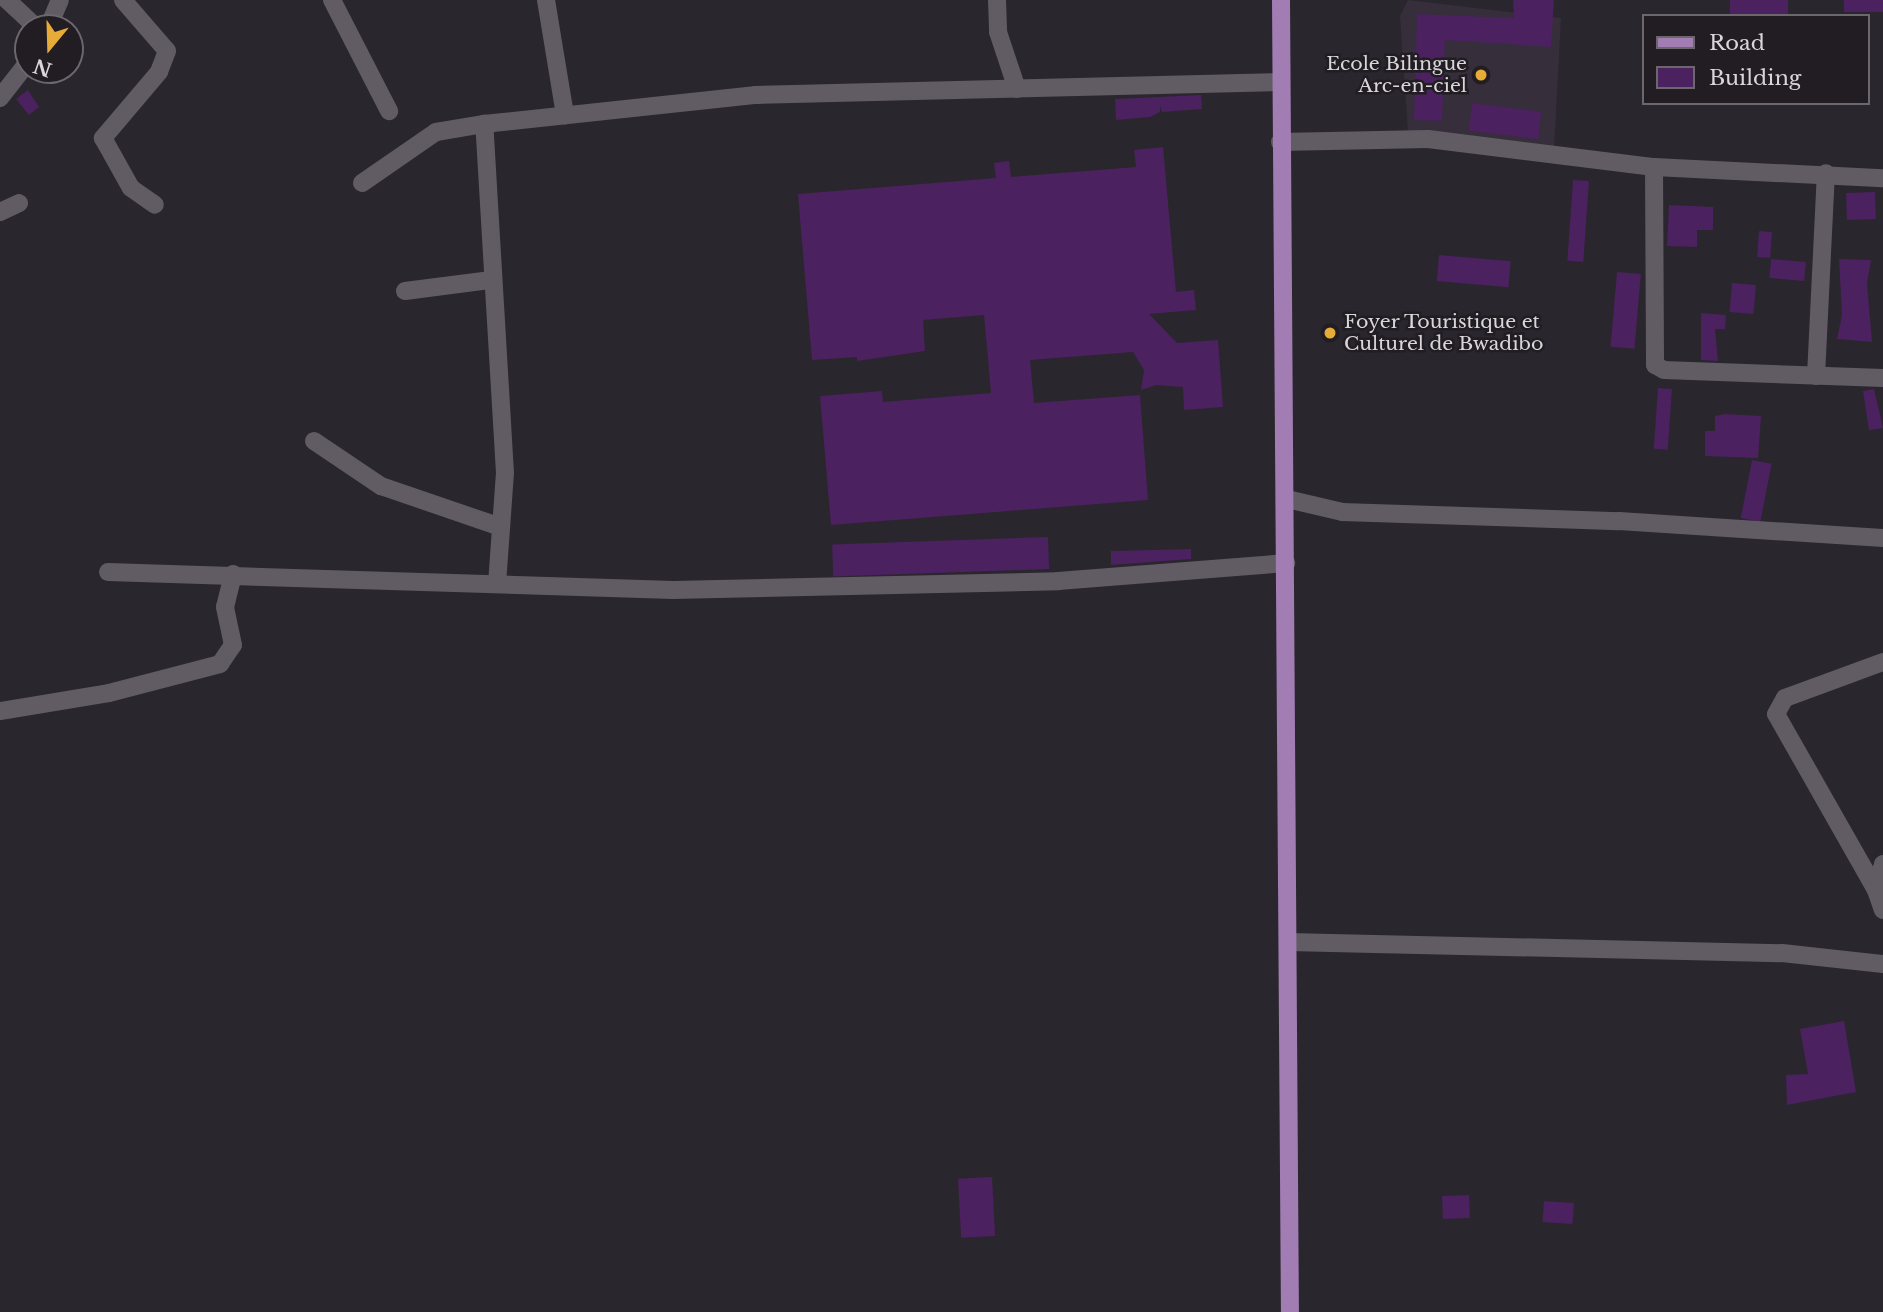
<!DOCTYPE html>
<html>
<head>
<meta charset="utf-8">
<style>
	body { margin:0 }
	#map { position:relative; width:1883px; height:1312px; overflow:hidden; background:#2a262d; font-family:"Libre Baskerville",serif }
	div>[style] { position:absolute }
	.built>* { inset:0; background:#362e3a }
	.building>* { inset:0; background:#4b215f; transform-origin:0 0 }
	.minor>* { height:18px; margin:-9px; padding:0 9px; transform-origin:9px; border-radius:9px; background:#615c64 }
	.major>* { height:18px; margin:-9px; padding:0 9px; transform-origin:9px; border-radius:9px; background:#a17db4 }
	.dots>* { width:19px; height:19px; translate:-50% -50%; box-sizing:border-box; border:4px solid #211d23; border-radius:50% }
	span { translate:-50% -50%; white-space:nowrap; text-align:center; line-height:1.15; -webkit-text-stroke:5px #211d23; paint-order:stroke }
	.poi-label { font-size:19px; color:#d9d6da }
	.right { translate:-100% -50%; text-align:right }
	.left { translate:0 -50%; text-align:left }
	.legend { position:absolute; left:1642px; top:14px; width:228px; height:91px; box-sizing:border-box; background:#211d23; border:2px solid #6b676c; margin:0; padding:9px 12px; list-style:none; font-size:21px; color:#d9d6da }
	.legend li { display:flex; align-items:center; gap:14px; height:35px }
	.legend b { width:35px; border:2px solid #6b676c }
	.north { position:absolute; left:14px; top:14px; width:70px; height:70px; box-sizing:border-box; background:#211d23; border:2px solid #6b676c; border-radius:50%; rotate:199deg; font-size:19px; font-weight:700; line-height:28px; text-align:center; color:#d9d6da }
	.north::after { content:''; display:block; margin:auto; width:24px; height:32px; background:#e7ac37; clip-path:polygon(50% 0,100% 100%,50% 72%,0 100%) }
</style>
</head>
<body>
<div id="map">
	<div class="built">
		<i style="clip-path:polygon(1408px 0,1561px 18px,1554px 149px,1408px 132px,1400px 16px)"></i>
	</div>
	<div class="building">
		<i style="clip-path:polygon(1513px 0,1554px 0,1551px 47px,1445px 40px,1442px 121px,1414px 120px,1417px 14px,1514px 18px)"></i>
		<i style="left:1730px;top:0;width:58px;height:16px"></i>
		<i style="left:1844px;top:0;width:39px;height:12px"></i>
		<i style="clip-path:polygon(28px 90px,39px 107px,29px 115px,16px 99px)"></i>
		<i style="clip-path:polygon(1201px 95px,1202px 109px,1162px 112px,1160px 106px,1160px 112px,1150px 117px,1116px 120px,1115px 99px)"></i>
		<i style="left:1472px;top:103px;width:70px;height:28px;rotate:7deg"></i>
		<i style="clip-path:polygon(1163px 147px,1176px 292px,1194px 290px,1196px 310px,1149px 314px,1177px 343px,1218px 340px,1223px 407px,1184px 410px,1183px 387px,1156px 385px,1141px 390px,1144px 370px,1133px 352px,1030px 360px,1034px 403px,1140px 395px,1148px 500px,831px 525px,820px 396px,882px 391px,883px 402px,991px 393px,984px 315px,923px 320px,925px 351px,857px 361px,857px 357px,812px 360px,798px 194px,996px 178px,994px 163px,1009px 161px,1011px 177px,1136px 167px,1134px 150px)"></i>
		<i style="left:1573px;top:180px;width:16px;height:81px;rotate:4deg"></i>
		<i style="left:1875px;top:192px;width:27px;height:29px;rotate:88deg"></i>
		<i style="clip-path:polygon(1669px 205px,1713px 207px,1713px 230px,1697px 230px,1697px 247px,1667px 246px)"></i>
		<i style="left:1759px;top:231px;width:13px;height:26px;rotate:4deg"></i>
		<i style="left:1439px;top:255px;width:72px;height:26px;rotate:5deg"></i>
		<i style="left:1771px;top:259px;width:35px;height:19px;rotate:5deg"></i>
		<i style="clip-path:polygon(1839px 259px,1871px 260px,1867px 284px,1872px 342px,1837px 339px,1842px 315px)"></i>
		<i style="left:1617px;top:272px;width:24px;height:75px;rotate:5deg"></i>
		<i style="left:1732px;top:283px;width:24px;height:29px;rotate:5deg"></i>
		<i style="clip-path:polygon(1701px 313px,1726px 315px,1725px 329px,1715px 329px,1718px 361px,1701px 360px)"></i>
		<i style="left:1658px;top:388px;width:14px;height:61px;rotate:4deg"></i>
		<i style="clip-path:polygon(1874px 389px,1883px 428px,1869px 430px,1863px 391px)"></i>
		<i style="clip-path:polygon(1725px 414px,1761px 416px,1758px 458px,1705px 456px,1705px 431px,1715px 431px,1715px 416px)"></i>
		<i style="left:1752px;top:460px;width:20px;height:59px;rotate:11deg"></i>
		<i style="left:1048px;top:537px;width:32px;height:216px;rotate:88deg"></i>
		<i style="clip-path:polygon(1191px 549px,1191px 559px,1111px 565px,1111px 551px)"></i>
		<i style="clip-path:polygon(1844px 1021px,1856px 1092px,1787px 1105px,1786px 1075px,1808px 1074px,1800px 1029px)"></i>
		<i style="left:992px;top:1177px;width:59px;height:34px;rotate:87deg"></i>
		<i style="left:1469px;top:1195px;width:23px;height:27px;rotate:88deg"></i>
		<i style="left:1544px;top:1201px;width:30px;height:21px;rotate:4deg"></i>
	</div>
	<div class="minor">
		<i style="left:7px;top:0;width:41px;rotate:43deg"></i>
		<i style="left:123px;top:0;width:67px;rotate:49.2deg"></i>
		<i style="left:167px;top:51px;width:22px;rotate:111deg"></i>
		<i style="left:159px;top:72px;width:87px;rotate:130.3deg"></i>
		<i style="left:103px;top:138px;width:57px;rotate:60.8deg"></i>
		<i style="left:131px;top:188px;width:29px;rotate:35deg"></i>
		<i style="left:332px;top:0;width:125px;rotate:62.8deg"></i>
		<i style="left:546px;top:0;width:117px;rotate:80.6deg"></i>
		<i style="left:997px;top:0;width:32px;rotate:88deg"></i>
		<i style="left:998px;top:32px;width:60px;rotate:71.6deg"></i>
		<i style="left:48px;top:28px;width:30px;rotate:-67deg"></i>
		<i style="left:0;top:98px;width:46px;rotate:-52.1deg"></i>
		<i style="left:1280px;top:142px;width:148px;rotate:-1.2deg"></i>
		<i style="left:1428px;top:139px;width:228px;rotate:7.1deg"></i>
		<i style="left:1654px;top:167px;width:229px;rotate:2.8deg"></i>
		<i style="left:1654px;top:167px;width:198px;rotate:89.7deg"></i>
		<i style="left:1655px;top:365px;width:10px;rotate:29deg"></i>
		<i style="left:1664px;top:370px;width:219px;rotate:2.1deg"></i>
		<i style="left:362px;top:183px;width:90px;rotate:-34.6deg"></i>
		<i style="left:436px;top:132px;width:49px;rotate:-9.5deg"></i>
		<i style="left:0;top:212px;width:21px;rotate:-25deg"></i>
		<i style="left:405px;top:291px;width:87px;rotate:-7.3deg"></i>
		<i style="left:1816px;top:376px;width:203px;rotate:-87.2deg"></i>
		<i style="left:314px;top:441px;width:81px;rotate:33.9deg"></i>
		<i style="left:381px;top:486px;width:127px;rotate:18.9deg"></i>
		<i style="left:1287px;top:499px;width:57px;rotate:13.3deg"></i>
		<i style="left:1342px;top:512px;width:277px;rotate:1.9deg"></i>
		<i style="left:1619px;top:521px;width:265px;rotate:3.7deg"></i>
		<i style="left:108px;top:572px;width:565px;rotate:1.82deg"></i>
		<i style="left:673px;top:590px;width:385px;rotate:-1.3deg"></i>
		<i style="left:1058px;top:581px;width:229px;rotate:-4.5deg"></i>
		<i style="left:497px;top:584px;width:111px;rotate:-85.9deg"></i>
		<i style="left:505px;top:473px;width:350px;rotate:-93.4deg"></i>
		<i style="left:484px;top:124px;width:274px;rotate:-6.1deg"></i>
		<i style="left:756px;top:95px;width:524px;rotate:-1.42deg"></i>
		<i style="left:0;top:711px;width:110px;rotate:-9.4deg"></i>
		<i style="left:109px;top:693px;width:115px;rotate:-14.6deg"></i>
		<i style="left:220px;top:664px;width:23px;rotate:-56deg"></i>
		<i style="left:233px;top:645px;width:39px;rotate:-102deg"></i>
		<i style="left:225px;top:607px;width:34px;rotate:-76deg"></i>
		<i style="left:1883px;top:864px;width:27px;rotate:105deg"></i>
		<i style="left:1876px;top:890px;width:21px;rotate:71deg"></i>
		<i style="left:1876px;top:890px;width:202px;rotate:-119.6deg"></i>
		<i style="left:1776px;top:714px;width:18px;rotate:-61deg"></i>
		<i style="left:1785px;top:698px;width:104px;rotate:-20.2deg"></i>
		<i style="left:1288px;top:942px;width:494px;rotate:1.3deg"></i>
		<i style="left:1782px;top:953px;width:102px;rotate:6.2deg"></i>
	</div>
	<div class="major">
		<i style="left:1281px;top:0;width:1312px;rotate:89.61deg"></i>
	</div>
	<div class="dots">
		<i style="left:1481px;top:75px;background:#e7ac37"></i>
		<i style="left:1330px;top:333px;background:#e7ac37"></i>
	</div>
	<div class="poi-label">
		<span class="right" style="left:1467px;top:75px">Ecole Bilingue<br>Arc-en-ciel</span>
		<span class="left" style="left:1344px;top:333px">Foyer Touristique et<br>Culturel de Bwadibo</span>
	</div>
	<ul class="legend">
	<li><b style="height:9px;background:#a17db4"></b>Road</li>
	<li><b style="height:19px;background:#4b215f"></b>Building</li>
	</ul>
	<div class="north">N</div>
</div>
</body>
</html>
